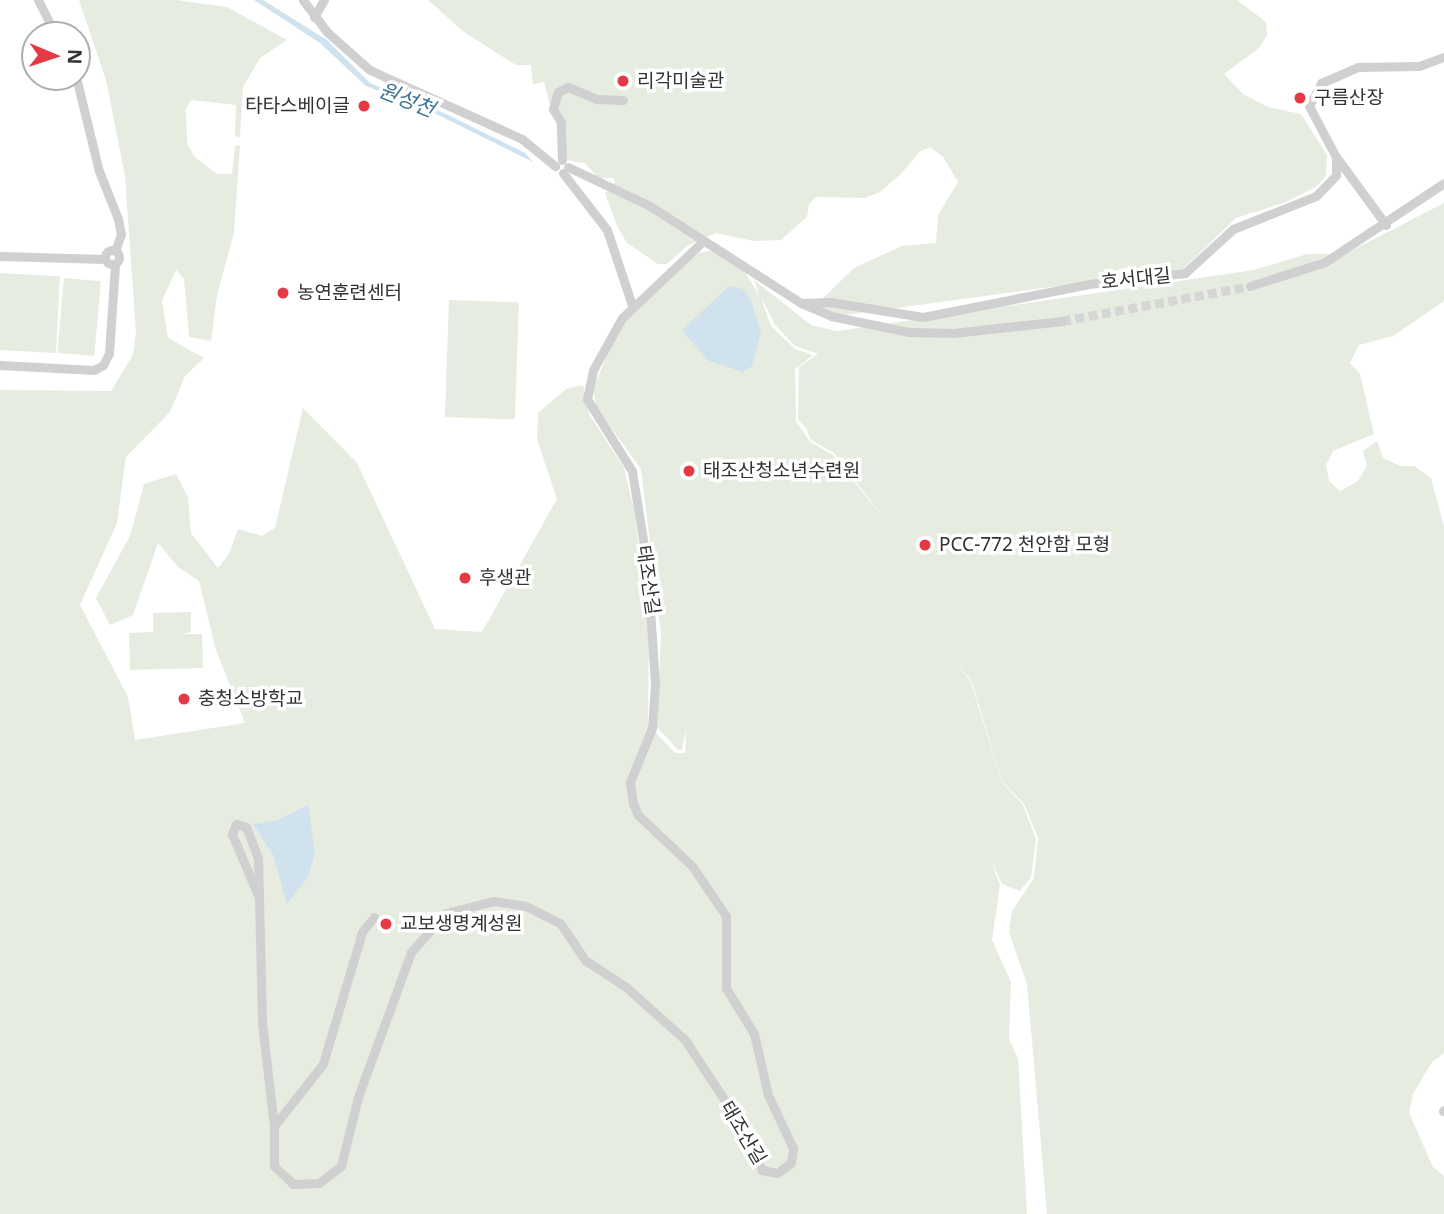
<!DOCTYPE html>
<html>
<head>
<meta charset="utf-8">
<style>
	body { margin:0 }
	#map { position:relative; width:1444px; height:1214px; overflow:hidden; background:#fff; font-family:"Noto Sans","Noto Sans KR",sans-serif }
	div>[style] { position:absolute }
	.green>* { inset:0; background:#e6ecdf; transform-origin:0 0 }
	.water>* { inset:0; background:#cfe2ee }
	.minor-tunnel>* { height:9px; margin-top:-4.5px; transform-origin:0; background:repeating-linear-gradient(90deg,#d6d6d6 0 9px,transparent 0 13.5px) }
	.minor>* { height:9px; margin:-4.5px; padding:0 4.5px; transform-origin:4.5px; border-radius:4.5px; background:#d0d0d0 }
	.minor>.ring { margin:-4.5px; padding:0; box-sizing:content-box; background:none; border:9px solid #d0d0d0; border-radius:50% }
	.dots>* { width:19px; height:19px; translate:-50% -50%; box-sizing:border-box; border:4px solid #fff; border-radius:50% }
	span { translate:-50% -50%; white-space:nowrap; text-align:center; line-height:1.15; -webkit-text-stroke:7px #fff; paint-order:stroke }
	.poi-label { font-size:19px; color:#333 }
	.left { translate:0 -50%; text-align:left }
	.right { translate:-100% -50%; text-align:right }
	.street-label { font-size:19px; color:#333 }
	.water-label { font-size:21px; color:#3f7597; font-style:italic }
	.north { position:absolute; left:21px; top:21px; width:70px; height:70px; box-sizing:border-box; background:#fff; border:2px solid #adadad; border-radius:50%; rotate:92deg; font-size:19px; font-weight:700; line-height:28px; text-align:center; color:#333 }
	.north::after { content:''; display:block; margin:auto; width:24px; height:32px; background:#e63946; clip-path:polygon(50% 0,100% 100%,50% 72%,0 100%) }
</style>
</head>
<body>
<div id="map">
	<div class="green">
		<i style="clip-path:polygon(evenodd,79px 0,176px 0,227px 7px,287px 40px,260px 58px,243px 87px,240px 137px,235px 136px,236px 105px,191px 100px,186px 109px,187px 144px,195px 157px,217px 174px,232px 174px,235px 146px,240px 145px,234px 233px,217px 295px,211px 341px,189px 337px,184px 279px,176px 270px,162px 301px,168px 338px,204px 358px,185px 376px,170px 412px,126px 457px,117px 523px,80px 605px,128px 697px,135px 740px,245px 723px,216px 650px,199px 581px,178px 567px,158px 543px,133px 615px,110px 625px,96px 598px,130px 536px,144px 484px,176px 474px,188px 497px,191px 533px,218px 568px,229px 554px,238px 529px,262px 536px,275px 528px,303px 408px,357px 463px,435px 629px,482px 632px,557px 499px,537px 439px,538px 413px,566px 389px,583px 385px,589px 414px,624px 468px,634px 510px,649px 626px,648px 724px,675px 753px,685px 753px,686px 730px,682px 750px,678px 750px,657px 727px,661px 634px,641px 469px,596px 407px,593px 389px,619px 327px,685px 263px,699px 253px,717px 249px,734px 254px,759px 295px,754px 280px,811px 325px,837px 331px,1254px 270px,1307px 254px,1345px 254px,1444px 203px,1444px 301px,1393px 336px,1359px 345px,1350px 363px,1360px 374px,1374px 434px,1333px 451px,1326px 465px,1329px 481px,1340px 491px,1358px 481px,1367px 466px,1363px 451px,1377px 441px,1383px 458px,1400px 466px,1414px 466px,1431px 478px,1444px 526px,1444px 1053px,1432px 1062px,1413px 1094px,1409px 1113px,1433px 1167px,1444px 1176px,1444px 1214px,1047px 1214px,1027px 984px,1009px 932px,1012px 911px,1034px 878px,1038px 838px,1024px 804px,1002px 781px,972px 683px,952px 654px,971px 683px,1002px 782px,1023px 805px,1036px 839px,1031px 877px,1020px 891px,1002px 884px,991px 860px,1000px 885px,992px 940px,1011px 982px,1009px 1039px,1018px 1058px,1027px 1214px,0 1214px,0 390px,111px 391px,133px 355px,136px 333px,125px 176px,106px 80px,79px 0,761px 297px,775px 325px,795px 346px,818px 354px,799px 367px,798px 420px,806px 428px,811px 440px,834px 453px,890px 526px,833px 455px,810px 442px,796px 421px,795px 369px,813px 355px,795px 349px,771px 326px,761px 297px,79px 0,307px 804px,288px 903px,273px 855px,254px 824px,278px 820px,307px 804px)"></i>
		<i style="clip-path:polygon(428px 0,1237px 0,1266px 22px,1267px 35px,1259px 48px,1224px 74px,1243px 94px,1268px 107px,1301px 114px,1327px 155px,1326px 176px,1316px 187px,1286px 202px,1236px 218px,1183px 269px,837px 316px,823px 313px,822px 299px,854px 268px,902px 246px,936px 243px,938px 215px,958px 182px,944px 158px,930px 147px,919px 152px,900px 175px,880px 192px,865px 198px,816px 197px,809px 204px,807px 217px,781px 240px,754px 241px,716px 233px,687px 246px,667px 264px,658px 264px,627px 243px,617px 226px,605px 193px,615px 182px,613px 178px,598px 178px,585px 163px,566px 160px,563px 126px,552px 113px,544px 82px,533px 84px,531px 65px,516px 65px,464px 32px)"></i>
		<i style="left:0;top:273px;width:60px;height:77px;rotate:3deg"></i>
		<i style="left:64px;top:278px;width:37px;height:75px;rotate:5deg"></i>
		<i style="left:449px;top:300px;width:70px;height:117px;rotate:2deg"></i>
		<i style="clip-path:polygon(191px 612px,191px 632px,181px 634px,202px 634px,203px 668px,130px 670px,129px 633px,153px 632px,153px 613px)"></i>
	</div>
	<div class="water">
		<i style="clip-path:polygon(254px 0,263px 0,327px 40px,370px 83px,444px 113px,525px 153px,533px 162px,438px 115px,366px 86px,320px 43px)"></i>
		<i style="clip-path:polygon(729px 286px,743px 289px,750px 298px,761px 332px,752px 366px,743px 372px,707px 360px,682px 330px)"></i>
		<i style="clip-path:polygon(308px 804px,315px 853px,308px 877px,287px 904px,273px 855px,253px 824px,278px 820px)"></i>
	</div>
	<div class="minor-tunnel">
		<i style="left:1062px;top:321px;width:191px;rotate:-10.5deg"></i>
	</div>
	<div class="minor">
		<i style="left:38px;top:0;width:39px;rotate:63deg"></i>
		<i style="left:303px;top:0;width:40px;rotate:53deg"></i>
		<i style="left:327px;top:32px;width:57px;rotate:41.5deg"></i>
		<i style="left:370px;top:70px;width:167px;rotate:24.4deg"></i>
		<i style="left:522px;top:139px;width:43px;rotate:39.3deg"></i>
		<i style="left:314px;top:17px;width:20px;rotate:-60deg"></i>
		<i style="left:76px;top:77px;width:97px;rotate:76.3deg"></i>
		<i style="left:99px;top:171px;width:52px;rotate:68.4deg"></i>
		<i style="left:118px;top:219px;width:15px;rotate:79deg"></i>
		<i style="left:121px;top:234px;width:18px;rotate:109deg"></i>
		<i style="left:1337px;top:158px;width:83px;rotate:53.8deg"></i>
		<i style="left:562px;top:160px;width:38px;rotate:-92deg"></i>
		<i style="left:561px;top:122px;width:15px;rotate:-122deg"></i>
		<i style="left:553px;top:109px;width:18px;rotate:-74deg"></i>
		<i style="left:558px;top:92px;width:11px;rotate:-27deg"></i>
		<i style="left:568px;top:87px;width:30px;rotate:23deg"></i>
		<i style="left:596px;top:99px;width:27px;rotate:2deg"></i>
		<i style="left:568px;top:167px;width:91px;rotate:25.4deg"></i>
		<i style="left:650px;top:206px;width:179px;rotate:32.7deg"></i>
		<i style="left:801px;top:303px;width:33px;rotate:23deg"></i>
		<i style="left:831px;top:316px;width:80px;rotate:11.6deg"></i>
		<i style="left:909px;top:332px;width:44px;rotate:1.3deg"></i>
		<i style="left:953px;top:333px;width:110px;rotate:-6.3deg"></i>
		<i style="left:563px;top:173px;width:72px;rotate:52.3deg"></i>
		<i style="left:607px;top:230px;width:79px;rotate:71.6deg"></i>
		<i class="ring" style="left:105px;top:250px;width:5px;height:5px"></i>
		<i style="left:0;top:256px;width:105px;rotate:1.6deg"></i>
		<i style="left:1250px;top:286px;width:79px;rotate:-17.7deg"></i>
		<i style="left:1325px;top:262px;width:143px;rotate:-33.6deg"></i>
		<i style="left:801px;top:303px;width:29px;rotate:-2deg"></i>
		<i style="left:830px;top:302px;width:94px;rotate:9.2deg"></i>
		<i style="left:923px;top:317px;width:169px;rotate:-11.2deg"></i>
		<i style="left:1089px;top:284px;width:97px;rotate:-6.5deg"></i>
		<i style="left:1185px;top:273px;width:65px;rotate:-42.5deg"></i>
		<i style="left:1233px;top:229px;width:89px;rotate:-21.7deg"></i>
		<i style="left:1316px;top:196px;width:29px;rotate:-46deg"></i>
		<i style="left:1336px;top:175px;width:18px;rotate:-90deg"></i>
		<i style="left:1336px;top:157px;width:58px;rotate:-117.9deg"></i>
		<i style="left:1309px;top:106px;width:26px;rotate:-62deg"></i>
		<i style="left:1321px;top:83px;width:40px;rotate:-23.4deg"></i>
		<i style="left:1358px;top:67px;width:61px;rotate:-0.9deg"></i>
		<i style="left:1419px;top:66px;width:27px;rotate:-20deg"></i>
		<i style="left:0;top:365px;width:94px;rotate:3deg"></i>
		<i style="left:94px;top:370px;width:10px;rotate:-29deg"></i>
		<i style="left:103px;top:365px;width:13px;rotate:-63deg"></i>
		<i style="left:109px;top:353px;width:89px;rotate:-86.1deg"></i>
		<i style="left:259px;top:898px;width:40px;rotate:-91.4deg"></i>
		<i style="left:258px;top:858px;width:33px;rotate:-111deg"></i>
		<i style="left:246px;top:827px;width:10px;rotate:-163deg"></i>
		<i style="left:236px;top:824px;width:11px;rotate:112deg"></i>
		<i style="left:232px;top:834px;width:69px;rotate:67.1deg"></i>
		<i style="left:259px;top:898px;width:125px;rotate:88.6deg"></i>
		<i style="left:262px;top:1023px;width:104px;rotate:83.4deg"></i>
		<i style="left:374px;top:917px;width:19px;rotate:129deg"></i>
		<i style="left:362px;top:932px;width:138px;rotate:106.5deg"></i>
		<i style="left:323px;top:1064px;width:79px;rotate:128.3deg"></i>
		<i style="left:274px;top:1126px;width:40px;rotate:90deg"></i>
		<i style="left:274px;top:1166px;width:26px;rotate:43deg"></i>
		<i style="left:293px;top:1184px;width:26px;rotate:-2deg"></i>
		<i style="left:319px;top:1183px;width:28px;rotate:-38deg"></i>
		<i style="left:341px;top:1166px;width:71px;rotate:-76.2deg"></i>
		<i style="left:358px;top:1097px;width:154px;rotate:-69.9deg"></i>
		<i style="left:411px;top:952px;width:52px;rotate:-48.1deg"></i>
		<i style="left:446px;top:913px;width:49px;rotate:-14deg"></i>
		<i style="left:494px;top:901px;width:32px;rotate:9deg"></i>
		<i style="left:526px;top:906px;width:38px;rotate:27deg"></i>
		<i style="left:560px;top:923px;width:45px;rotate:56deg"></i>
		<i style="left:585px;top:960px;width:49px;rotate:33.4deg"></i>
		<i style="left:626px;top:987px;width:79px;rotate:41.9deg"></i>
		<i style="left:685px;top:1040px;width:102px;rotate:56.6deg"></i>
		<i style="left:741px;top:1125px;width:50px;rotate:65deg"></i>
		<i style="left:762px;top:1170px;width:15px;rotate:11deg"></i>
		<i style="left:777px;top:1173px;width:17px;rotate:-36deg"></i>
		<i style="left:791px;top:1163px;width:15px;rotate:-82deg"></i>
		<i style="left:793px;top:1148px;width:59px;rotate:-115.3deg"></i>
		<i style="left:768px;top:1095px;width:63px;rotate:-102.9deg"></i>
		<i style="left:754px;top:1034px;width:54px;rotate:-121.3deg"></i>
		<i style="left:726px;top:988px;width:72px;rotate:-90deg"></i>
		<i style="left:726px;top:916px;width:60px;rotate:-124.2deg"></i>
		<i style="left:692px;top:866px;width:74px;rotate:-136.6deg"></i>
		<i style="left:638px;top:815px;width:12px;rotate:-114deg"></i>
		<i style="left:633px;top:804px;width:22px;rotate:-98deg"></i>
		<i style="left:630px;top:782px;width:58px;rotate:-67.8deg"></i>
		<i style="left:652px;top:728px;width:44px;rotate:-86.1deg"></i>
		<i style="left:655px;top:684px;width:120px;rotate:-93.8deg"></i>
		<i style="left:647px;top:564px;width:94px;rotate:-99.2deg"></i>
		<i style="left:632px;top:471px;width:85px;rotate:-122deg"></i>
		<i style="left:587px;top:399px;width:30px;rotate:-78deg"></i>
		<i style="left:593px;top:370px;width:60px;rotate:-60.9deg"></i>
		<i style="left:622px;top:318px;width:106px;rotate:-43.5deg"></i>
		<i style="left:1443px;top:1111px;width:1px;rotate:-45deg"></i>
	</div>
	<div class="dots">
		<i style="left:623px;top:81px;background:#e63946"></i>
		<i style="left:1300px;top:98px;background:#e63946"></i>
		<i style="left:364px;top:106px;background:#e63946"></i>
		<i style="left:283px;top:293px;background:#e63946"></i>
		<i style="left:689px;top:471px;background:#e63946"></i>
		<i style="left:925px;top:545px;background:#e63946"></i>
		<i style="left:465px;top:578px;background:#e63946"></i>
		<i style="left:184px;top:699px;background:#e63946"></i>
		<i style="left:386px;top:924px;background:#e63946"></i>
	</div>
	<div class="poi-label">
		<span class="left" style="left:637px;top:81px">리각미술관</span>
		<span class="left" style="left:1314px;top:98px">구름산장</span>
		<span class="right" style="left:350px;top:106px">타타스베이글</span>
		<span class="left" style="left:297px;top:293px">농연훈련센터</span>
		<span class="left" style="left:703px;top:471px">태조산청소년수련원</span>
		<span class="left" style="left:939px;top:545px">PCC-772 천안함 모형</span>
		<span class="left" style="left:479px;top:578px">후생관</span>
		<span class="left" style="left:198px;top:699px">충청소방학교</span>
		<span class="left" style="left:400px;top:924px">교보생명계성원</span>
	</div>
	<div class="street-label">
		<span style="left:1136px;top:279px;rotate:-6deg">호서대길</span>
		<span style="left:648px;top:580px;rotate:82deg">태조산길</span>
		<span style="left:743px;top:1133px;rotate:59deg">태조산길</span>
	</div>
	<div class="water-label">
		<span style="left:407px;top:99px;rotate:22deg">원성천</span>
	</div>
	<div class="north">N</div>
</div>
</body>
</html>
